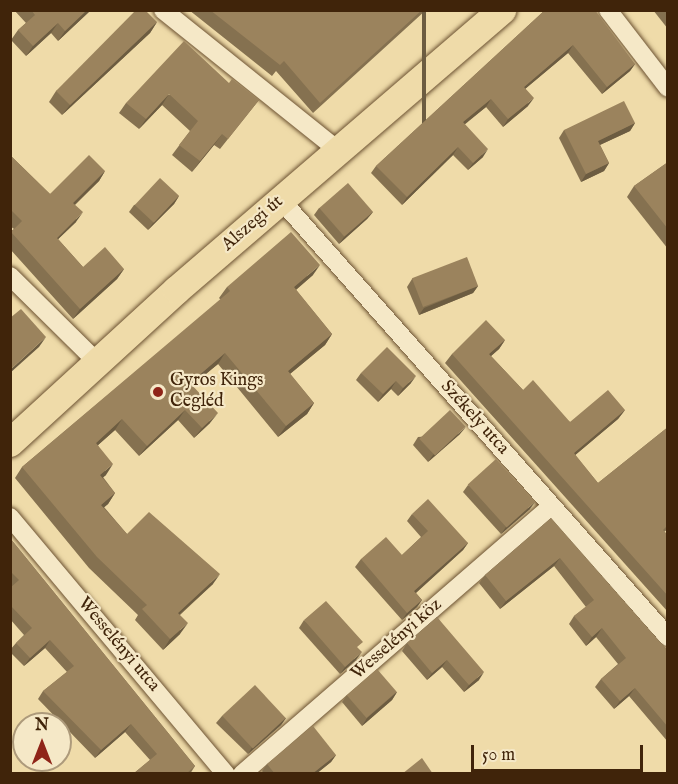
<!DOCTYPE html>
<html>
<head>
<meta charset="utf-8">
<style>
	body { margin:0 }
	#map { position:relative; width:678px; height:784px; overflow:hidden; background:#efdba9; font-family:"IM FELL English",serif }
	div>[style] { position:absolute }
	.roads { filter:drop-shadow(0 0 2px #6c5232) drop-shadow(0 0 2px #6c5232) }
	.minor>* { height:18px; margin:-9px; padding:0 9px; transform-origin:9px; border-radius:9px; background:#f5e8c7 }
	.primary>* { height:28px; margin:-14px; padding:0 14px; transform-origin:14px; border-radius:14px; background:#efdba9 }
	.wall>* { inset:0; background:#857150 }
	.shaded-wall>* { inset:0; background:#6c5c41; transform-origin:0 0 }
	.building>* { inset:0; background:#9b835d; transform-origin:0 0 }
	.dots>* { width:16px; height:16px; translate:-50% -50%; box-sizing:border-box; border:3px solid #f5e8c7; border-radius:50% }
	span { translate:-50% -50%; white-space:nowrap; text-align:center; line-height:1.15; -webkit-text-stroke:4.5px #f5e8c7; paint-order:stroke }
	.street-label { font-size:18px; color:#40240a }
	.poi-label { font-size:18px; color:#40240a }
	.left { translate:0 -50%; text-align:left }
	.frame { position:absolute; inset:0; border:12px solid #40240a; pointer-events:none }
	.north { position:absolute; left:12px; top:712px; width:60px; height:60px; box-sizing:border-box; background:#f5e8c7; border:2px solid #ad9a7b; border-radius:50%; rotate:0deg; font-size:16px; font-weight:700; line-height:24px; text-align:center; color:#40240a }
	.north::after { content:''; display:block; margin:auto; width:21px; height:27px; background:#8f2418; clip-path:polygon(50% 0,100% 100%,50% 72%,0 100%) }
	.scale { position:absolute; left:471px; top:745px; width:172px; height:27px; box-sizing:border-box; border:3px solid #40240a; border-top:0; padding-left:8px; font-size:18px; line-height:21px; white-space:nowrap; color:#40240a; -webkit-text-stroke:4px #f5e8c7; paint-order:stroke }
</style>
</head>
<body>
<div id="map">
	<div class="roads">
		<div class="minor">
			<i style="left:163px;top:10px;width:224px;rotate:38.7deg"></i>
			<i style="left:608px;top:10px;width:98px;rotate:52.4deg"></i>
			<i style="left:281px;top:200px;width:584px;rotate:48.47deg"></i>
			<i style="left:10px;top:276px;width:124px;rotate:44.7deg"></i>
			<i style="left:10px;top:517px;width:336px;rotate:50deg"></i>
			<i style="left:242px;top:774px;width:409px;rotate:-40.9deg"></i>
		</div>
		<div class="primary">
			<i style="left:10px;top:443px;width:226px;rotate:-42.5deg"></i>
			<i style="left:177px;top:290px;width:429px;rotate:-40.7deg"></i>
		</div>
	</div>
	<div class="wall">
		<i style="clip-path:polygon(14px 10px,91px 10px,58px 41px,51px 33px,26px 56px,11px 40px,18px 30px,26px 23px)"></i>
		<i style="clip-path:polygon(189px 10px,283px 10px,285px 12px,426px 10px,313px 113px,276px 71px,272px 76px)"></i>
		<i style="clip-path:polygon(545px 10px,635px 64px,630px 71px,602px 94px,568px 53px,525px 89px,528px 106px,503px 127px,486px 107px,464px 124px,483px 157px,468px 170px,453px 155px,402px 205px,371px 173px,376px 166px)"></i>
		<i style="clip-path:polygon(653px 10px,668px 10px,668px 29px)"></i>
		<i style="clip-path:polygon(157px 22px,150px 33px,62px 115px,49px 102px,56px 91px)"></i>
		<i style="clip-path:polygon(229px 83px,259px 100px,220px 149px,214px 145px,192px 172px,172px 155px,190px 131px,162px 105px,139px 129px,119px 113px,126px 103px)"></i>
		<i style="clip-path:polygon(635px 123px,630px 131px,600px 145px,609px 163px,604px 171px,581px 182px,559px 138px,564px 130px)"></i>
		<i style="clip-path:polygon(10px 155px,50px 194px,105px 171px,99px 181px,75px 205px,76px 222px,58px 239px,83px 267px,124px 269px,117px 279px,73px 319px,10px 249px,10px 232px,14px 229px,10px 226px)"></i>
		<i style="clip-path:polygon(668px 162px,668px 249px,627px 197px,634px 186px)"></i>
		<i style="clip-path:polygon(179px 196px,174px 204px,148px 230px,129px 212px,134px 205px)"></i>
		<i style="clip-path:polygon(319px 208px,373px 212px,367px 219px,339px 244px,314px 215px)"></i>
		<i style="clip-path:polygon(313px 275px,296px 290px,332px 334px,325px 345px,290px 374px,314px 403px,307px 414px,278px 437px,218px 364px,192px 385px,210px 423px,194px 438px,178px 420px,139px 456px,115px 430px,98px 445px,106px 475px,103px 477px,115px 493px,108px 504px,104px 507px,127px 534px,213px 584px,180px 615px,180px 634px,163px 650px,135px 620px,138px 615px,89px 568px,15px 478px,22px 467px,221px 300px,219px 298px,227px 287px)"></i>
		<i style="clip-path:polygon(412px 279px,478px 286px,473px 293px,419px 315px,407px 287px)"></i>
		<i style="clip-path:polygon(505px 340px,499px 349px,491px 356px,523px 390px,570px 422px,625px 410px,618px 419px,575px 455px,598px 483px,668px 427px,668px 529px,664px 532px,668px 535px,668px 612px,445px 363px,452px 354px)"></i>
		<i style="clip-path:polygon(361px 373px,411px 383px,398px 396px,391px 389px,378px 402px,356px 380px)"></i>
		<i style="clip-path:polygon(460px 434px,428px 462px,413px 445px,418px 437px)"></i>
		<i style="clip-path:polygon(468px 485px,530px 509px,501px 534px,463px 492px)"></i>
		<i style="clip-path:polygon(412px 514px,468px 543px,463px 550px,416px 593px,422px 600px,417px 607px,402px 620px,355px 567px,361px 559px,402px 555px,421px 537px,407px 521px)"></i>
		<i style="clip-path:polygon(551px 518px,668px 651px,668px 742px,629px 696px,614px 709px,595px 687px,601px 679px,618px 664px,596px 637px,586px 646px,569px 624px,574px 616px,586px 607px,554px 566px,500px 609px,479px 583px,485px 575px)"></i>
		<i style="clip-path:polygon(10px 538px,195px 766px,190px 774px,133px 774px,150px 760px,125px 732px,95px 758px,38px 699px,43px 691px,67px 672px,45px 648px,24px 666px,10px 652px,10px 650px,16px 643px,24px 635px,10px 619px,10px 588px,12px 587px,10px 585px)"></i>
		<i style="clip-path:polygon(437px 617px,479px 680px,464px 692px,442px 667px,427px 680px,402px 651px,407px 643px)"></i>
		<i style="clip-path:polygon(304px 620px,356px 660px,340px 674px,299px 628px)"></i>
		<i style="clip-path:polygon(397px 692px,392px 700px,362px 726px,342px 702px,347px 695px)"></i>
		<i style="clip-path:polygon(222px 716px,286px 718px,281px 725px,248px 754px,216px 723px)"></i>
		<i style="clip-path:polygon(336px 755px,331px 762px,316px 774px,264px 774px,262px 771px,267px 764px)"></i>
	</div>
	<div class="shaded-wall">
		<i style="clip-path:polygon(87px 10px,91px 10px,58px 41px,65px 31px)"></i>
		<i style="left:422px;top:10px;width:4px;height:138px"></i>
		<i style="clip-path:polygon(157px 22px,150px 33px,62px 115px,70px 105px)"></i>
		<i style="clip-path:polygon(58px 23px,51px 33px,26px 56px,33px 46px)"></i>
		<i style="clip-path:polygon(573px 45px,568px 53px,519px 94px,524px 87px)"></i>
		<i style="clip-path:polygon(635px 64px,630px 71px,602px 94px,607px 87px)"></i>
		<i style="clip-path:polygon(169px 94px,162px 105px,139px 129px,146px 119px)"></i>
		<i style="clip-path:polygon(534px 98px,528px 106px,503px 127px,508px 119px)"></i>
		<i style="clip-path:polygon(491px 99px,486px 107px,458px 130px,463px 122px)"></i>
		<i style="clip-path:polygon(635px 123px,630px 131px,593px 148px,598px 141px)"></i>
		<i style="clip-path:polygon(222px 134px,214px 145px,192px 172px,200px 161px)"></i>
		<i style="clip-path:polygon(458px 147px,453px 155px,402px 205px,407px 197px)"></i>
		<i style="clip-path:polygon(488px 149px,483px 157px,468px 170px,473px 163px)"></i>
		<i style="clip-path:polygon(609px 163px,604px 171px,581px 182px,586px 174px)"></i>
		<i style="clip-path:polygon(105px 171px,99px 181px,66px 213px,73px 203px)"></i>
		<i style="clip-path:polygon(179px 196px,174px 204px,148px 230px,153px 223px)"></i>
		<i style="clip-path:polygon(83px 212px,76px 222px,50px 247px,57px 238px)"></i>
		<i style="clip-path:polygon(373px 212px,367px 219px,339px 244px,344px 237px)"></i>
		<i style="clip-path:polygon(320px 265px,313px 275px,286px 298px,294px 287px)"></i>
		<i style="clip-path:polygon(124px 269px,117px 279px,73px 319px,80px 309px)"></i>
		<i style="clip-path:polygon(478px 286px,473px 293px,419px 315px,424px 308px)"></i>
		<i style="clip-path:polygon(332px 334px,325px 345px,280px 382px,288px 371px)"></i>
		<i style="clip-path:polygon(46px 337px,39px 347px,10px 373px,10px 370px)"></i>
		<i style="clip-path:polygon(505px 340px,499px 349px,483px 363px,489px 354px)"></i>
		<i style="clip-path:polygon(225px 353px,218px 364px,183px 393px,190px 383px)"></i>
		<i style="clip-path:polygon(416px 376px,411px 383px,398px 396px,403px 388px)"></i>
		<i style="clip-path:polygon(396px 381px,391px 389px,378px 402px,383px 394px)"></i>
		<i style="clip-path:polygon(314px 403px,307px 414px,278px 437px,286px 426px)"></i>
		<i style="clip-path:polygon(185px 410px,178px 420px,139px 456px,147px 446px)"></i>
		<i style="clip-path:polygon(625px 410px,618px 419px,567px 462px,574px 453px)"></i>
		<i style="clip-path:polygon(218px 413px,210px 423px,194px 438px,202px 428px)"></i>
		<i style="clip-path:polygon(122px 419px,115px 430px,88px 454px,96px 443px)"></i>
		<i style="clip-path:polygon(466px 427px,460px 434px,428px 462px,433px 455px)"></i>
		<i style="clip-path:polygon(113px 464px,106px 475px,93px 486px,100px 475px)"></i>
		<i style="clip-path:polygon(115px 493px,108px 504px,94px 516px,101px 505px)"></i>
		<i style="clip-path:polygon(535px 502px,530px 509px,501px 534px,506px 527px)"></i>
		<i style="clip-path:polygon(468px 543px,463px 550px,409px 599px,414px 591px)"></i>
		<i style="clip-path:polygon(560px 558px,554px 566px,500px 609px,506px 601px)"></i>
		<i style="clip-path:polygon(220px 574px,213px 584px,170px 623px,178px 613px)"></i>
		<i style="clip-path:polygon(422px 600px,417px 607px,402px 620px,407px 613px)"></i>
		<i style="clip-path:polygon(188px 623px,180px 634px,163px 650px,170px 639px)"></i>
		<i style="clip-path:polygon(602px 628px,596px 637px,586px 646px,592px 637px)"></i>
		<i style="clip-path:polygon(50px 640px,45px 648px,24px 666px,30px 658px)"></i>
		<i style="clip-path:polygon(362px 652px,356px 660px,340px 674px,345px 667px)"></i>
		<i style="clip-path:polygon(447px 660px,442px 667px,427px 680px,432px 673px)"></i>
		<i style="clip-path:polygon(484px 672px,479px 680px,464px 692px,469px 685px)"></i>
		<i style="clip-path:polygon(635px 688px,629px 696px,614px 709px,620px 701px)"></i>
		<i style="clip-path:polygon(397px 692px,392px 700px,362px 726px,367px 718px)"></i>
		<i style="clip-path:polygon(286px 718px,281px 725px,248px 754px,253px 746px)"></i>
		<i style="clip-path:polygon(131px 724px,125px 732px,95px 758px,101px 750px)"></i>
		<i style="clip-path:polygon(336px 755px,331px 762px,316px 774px,312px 774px)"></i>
	</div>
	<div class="building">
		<i style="clip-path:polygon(31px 10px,87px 10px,65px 31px,58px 23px,33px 46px,18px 30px,35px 15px)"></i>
		<i style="clip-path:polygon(136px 10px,145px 10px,157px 22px,70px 105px,56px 91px)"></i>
		<i style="clip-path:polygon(210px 10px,283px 10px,285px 12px,286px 10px,422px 10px,320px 103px,284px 61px,280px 65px)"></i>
		<i style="clip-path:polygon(545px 10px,595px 10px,635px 64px,607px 87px,573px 45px,524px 87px,534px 98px,508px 119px,491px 99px,463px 122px,488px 149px,473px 163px,458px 147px,407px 197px,376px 166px)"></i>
		<i style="clip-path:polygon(184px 41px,229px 83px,232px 79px,259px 100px,228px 139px,222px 134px,200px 161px,179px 145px,198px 121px,169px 94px,146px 119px,126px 103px)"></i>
		<i style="clip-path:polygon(624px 101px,635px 123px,598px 141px,609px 163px,586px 174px,564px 130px)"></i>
		<i style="clip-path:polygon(10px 155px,50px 194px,89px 155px,105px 171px,73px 203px,83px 212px,57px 238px,83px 267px,105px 247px,124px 269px,80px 309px,11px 232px,22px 221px,10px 209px)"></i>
		<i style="clip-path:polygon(668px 162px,668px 229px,634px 186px)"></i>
		<i style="left:160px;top:178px;width:26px;height:37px;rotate:43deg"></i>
		<i style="left:348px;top:183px;width:38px;height:38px;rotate:49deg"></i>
		<i style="clip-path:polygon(291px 232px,320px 265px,294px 287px,332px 334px,288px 371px,314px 403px,286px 426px,225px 353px,190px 383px,218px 413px,202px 428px,185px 410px,147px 446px,122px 419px,96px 443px,113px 464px,100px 475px,115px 493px,101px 505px,127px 534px,149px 512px,220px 574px,178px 613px,188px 623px,170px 639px,142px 609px,147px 605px,97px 557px,22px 467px,230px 291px,227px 287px)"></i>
		<i style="left:467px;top:257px;width:31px;height:59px;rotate:69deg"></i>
		<i style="clip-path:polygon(21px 309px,46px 337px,10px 370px,10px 318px)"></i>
		<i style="clip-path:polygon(486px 320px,505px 340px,489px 354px,523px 390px,533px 380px,570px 422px,608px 390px,625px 410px,574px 453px,598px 483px,668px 427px,668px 525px,663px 530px,668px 535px,668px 596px,452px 354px)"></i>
		<i style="clip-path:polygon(387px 347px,416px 376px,403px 388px,396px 381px,383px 394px,361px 373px)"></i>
		<i style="left:450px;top:410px;width:23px;height:42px;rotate:47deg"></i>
		<i style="left:496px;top:459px;width:58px;height:38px;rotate:48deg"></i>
		<i style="clip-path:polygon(428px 499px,468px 543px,414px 591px,422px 600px,407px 613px,361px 559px,386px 537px,402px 555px,428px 531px,412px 514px)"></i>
		<i style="clip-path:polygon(551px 518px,668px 651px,668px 727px,635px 688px,620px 701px,601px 679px,626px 658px,602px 628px,592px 637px,574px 616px,594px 600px,560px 558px,506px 601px,485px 575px)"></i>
		<i style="clip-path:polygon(10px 538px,195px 766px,186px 774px,133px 774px,157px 754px,131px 724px,101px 750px,43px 691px,74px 666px,50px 640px,30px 658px,16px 643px,32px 628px,10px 605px,10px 588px,19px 580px,10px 571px)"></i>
		<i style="clip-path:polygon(326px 601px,363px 642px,357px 647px,362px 652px,345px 667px,304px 620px)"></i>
		<i style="clip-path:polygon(437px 617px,484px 672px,469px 685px,447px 660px,432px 673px,407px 643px)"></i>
		<i style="left:377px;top:669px;width:30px;height:40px;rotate:49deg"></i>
		<i style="left:255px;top:685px;width:45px;height:45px;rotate:47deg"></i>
		<i style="clip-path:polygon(313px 726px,336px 755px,312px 774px,275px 774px,267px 764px)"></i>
		<i style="clip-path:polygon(422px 758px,433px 774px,402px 774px)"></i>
	</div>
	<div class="dots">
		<i style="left:158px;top:392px;background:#8f2418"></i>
	</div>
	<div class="street-label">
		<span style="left:253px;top:224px;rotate:-41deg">Alszegi út</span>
		<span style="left:474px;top:418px;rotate:48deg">Székely utca</span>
		<span style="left:397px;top:640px;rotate:-41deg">Wesselényi köz</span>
		<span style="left:118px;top:645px;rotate:50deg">Wesselényi utca</span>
	</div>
	<div class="poi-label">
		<span class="left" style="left:170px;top:392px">Gyros Kings<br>Cegléd</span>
	</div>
	<div class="frame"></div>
	<div class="north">N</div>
	<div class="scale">50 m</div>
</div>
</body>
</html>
